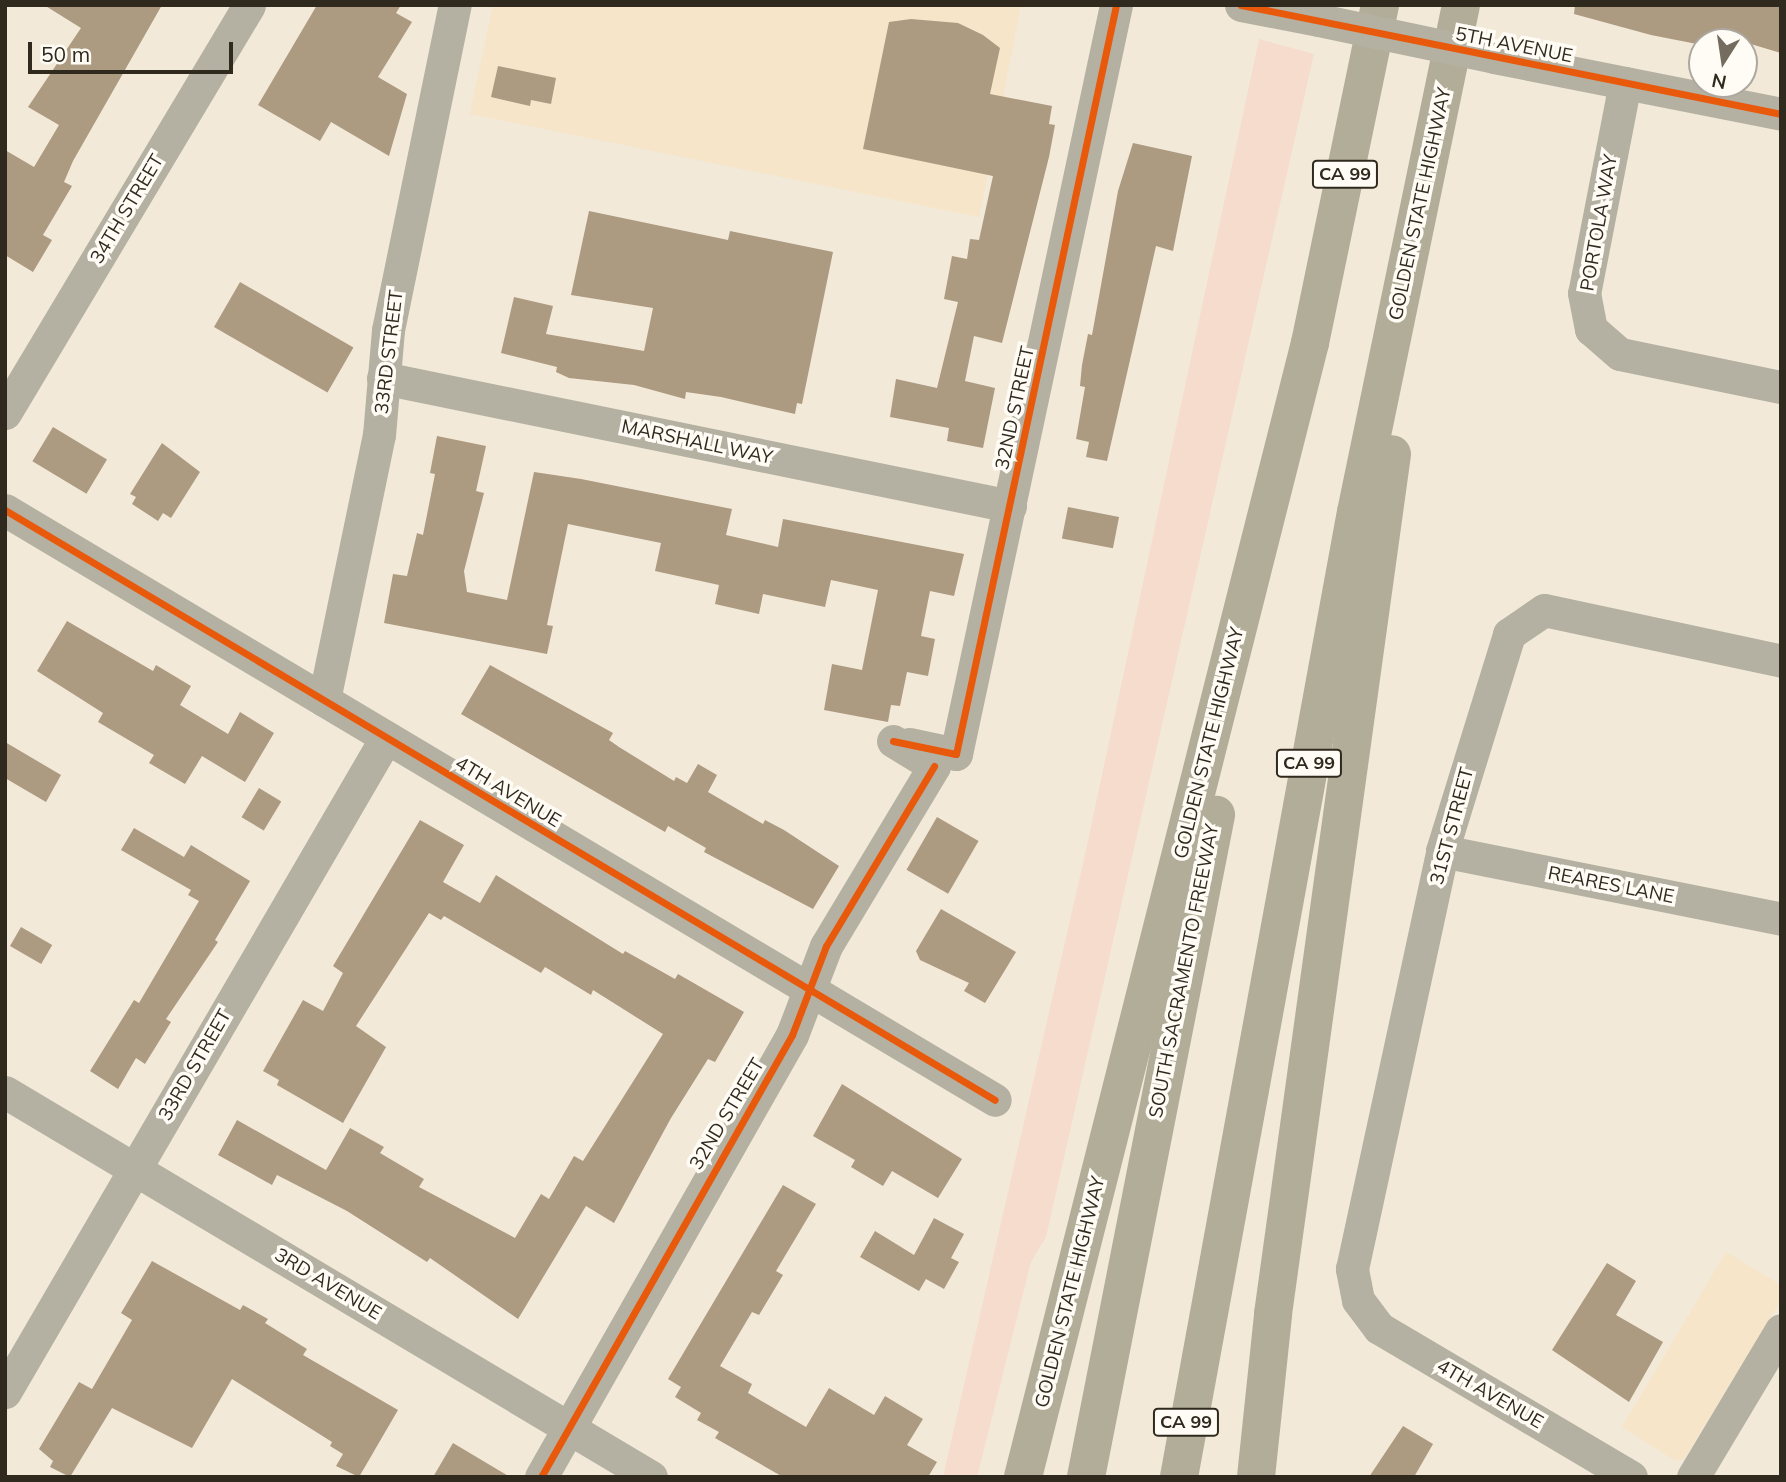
<!DOCTYPE html>
<html>
<head>
<meta charset="utf-8">
<style>
	body { margin:0 }
	#map { position:relative; width:1786px; height:1482px; overflow:hidden; background:#f3e9d8; font-family:Mulish,sans-serif }
	div>[style] { position:absolute }
	.built>* { inset:0; background:#f6e5c9 }
	.green>* { inset:0; background:#f6dccd }
	.building>* { inset:0; background:#ac9a81; transform-origin:0 0 }
	.minor>* { height:33px; margin:-16.5px; padding:0 16.5px; transform-origin:16.5px; border-radius:16.5px; background:#b4b1a2 }
	.highway>* { height:38px; margin:-19px; padding:0 19px; transform-origin:19px; border-radius:19px; background:#b2ad98 }
	.minor-bridge>* { height:33px; margin:-16.5px; padding:0 16.5px; transform-origin:16.5px; border-radius:16.5px; background:#b4b1a2 }
	.cycleway>* { height:7px; margin:-3.5px; padding:0 3.5px; transform-origin:3.5px; border-radius:3.5px; background:#e8590c }
	span { translate:-50% -50%; white-space:nowrap; text-align:center; line-height:1.15; -webkit-text-stroke:7px #fffbf5; paint-order:stroke }
	.shield-label span { padding:2px 5px; background:#fffbf5; border:2px solid; border-radius:5px; -webkit-text-stroke-width:0 }
	.shield-label { font-size:18px; color:#302a1e; font-weight:700 }
	.street-label { font-size:19px; color:#302a1e }
	.frame { position:absolute; inset:0; border:7px solid #302a1e; pointer-events:none }
	.north { position:absolute; left:1688px; top:28px; width:70px; height:70px; box-sizing:border-box; background:#fffbf5; border:2px solid #aca79f; border-radius:50%; rotate:192deg; font-size:19px; font-weight:700; line-height:28px; text-align:center; color:#302a1e }
	.north::after { content:''; display:block; margin:auto; width:24px; height:32px; background:#746d5f; clip-path:polygon(50% 0,100% 100%,50% 72%,0 100%) }
	.scale { position:absolute; left:28px; top:42px; width:205px; height:32px; box-sizing:border-box; border:4px solid #302a1e; border-top:0; padding-left:9px; font-size:21px; line-height:24px; white-space:nowrap; color:#302a1e; -webkit-text-stroke:5px #fffbf5; paint-order:stroke }
</style>
</head>
<body>
<div id="map">
	<div class="built">
		<i style="clip-path:polygon(493px 5px,1021px 5px,979px 217px,470px 114px)"></i>
		<i style="clip-path:polygon(1726px 1252px,1781px 1285px,1781px 1300px,1684px 1459px,1676px 1461px,1622px 1427px)"></i>
	</div>
	<div class="green">
		<i style="clip-path:polygon(1259px 39px,1314px 54px,1046px 1237px,1031px 1262px,977px 1477px,943px 1477px,1086px 850px)"></i>
	</div>
	<div class="building">
		<i style="clip-path:polygon(44px 5px,162px 5px,73px 161px,64px 182px,72px 186px,43px 235px,52px 240px,33px 272px,5px 255px,5px 150px,34px 167px,59px 125px,28px 107px,81px 28px)"></i>
		<i style="clip-path:polygon(317px 5px,401px 5px,396px 13px,412px 22px,378px 77px,407px 94px,389px 156px,331px 122px,320px 141px,258px 105px)"></i>
		<i style="clip-path:polygon(1575px 5px,1781px 5px,1781px 53px,1744px 42px,1702px 45px,1651px 35px,1574px 14px)"></i>
		<i style="clip-path:polygon(911px 19px,958px 23px,983px 35px,1000px 48px,990px 94px,1052px 106px,1049px 124px,1055px 125px,1049px 157px,1002px 343px,974px 336px,965px 381px,995px 388px,983px 448px,947px 441px,949px 428px,890px 417px,896px 379px,937px 388px,958px 302px,944px 299px,952px 256px,967px 259px,970px 239px,979px 240px,993px 176px,863px 149px,889px 22px)"></i>
		<i style="clip-path:polygon(498px 66px,556px 78px,551px 104px,531px 100px,530px 106px,491px 97px)"></i>
		<i style="clip-path:polygon(1133px 143px,1192px 156px,1173px 251px,1156px 246px,1107px 461px,1086px 457px,1089px 442px,1076px 439px,1085px 387px,1080px 386px,1082px 365px,1088px 334px,1092px 335px,1118px 191px)"></i>
		<i style="clip-path:polygon(589px 211px,728px 240px,730px 231px,833px 252px,802px 404px,797px 403px,795px 414px,721px 397px,686px 392px,685px 399px,634px 385px,569px 378px,556px 372px,557px 367px,501px 353px,514px 297px,553px 306px,546px 334px,644px 351px,653px 308px,571px 295px)"></i>
		<i style="left:240px;top:282px;width:131px;height:52px;rotate:30deg"></i>
		<i style="left:53px;top:427px;width:63px;height:40px;rotate:31deg"></i>
		<i style="clip-path:polygon(437px 436px,486px 446px,476px 491px,484px 493px,464px 571px,467px 592px,507px 600px,534px 472px,581px 479px,732px 509px,726px 535px,778px 547px,783px 519px,964px 554px,954px 596px,930px 591px,921px 636px,935px 639px,928px 676px,907px 672px,900px 706px,891px 705px,888px 722px,824px 710px,832px 664px,862px 670px,878px 590px,831px 580px,825px 607px,763px 594px,759px 614px,715px 604px,719px 585px,655px 571px,661px 543px,568px 524px,547px 625px,553px 626px,547px 654px,384px 623px,393px 574px,407px 576px,417px 533px,423px 535px,435px 474px,430px 473px)"></i>
		<i style="clip-path:polygon(162px 443px,200px 472px,171px 518px,163px 513px,158px 521px,132px 504px,136px 497px,130px 494px)"></i>
		<i style="left:1068px;top:507px;width:52px;height:32px;rotate:11deg"></i>
		<i style="clip-path:polygon(67px 621px,153px 671px,156px 665px,191px 686px,180px 705px,228px 734px,240px 712px,274px 733px,245px 782px,202px 756px,185px 784px,149px 763px,154px 755px,98px 722px,103px 713px,37px 671px)"></i>
		<i style="clip-path:polygon(490px 665px,613px 733px,609px 740px,619px 747px,674px 781px,676px 777px,687px 783px,698px 764px,717px 775px,708px 792px,763px 824px,765px 820px,784px 830px,839px 866px,813px 909px,704px 852px,706px 848px,668px 826px,665px 832px,461px 714px)"></i>
		<i style="clip-path:polygon(5px 742px,61px 775px,46px 802px,5px 778px)"></i>
		<i style="left:259px;top:788px;width:26px;height:34px;rotate:31deg"></i>
		<i style="left:937px;top:817px;width:48px;height:61px;rotate:30deg"></i>
		<i style="clip-path:polygon(420px 820px,464px 845px,443px 882px,480px 903px,496px 875px,623px 954px,625px 951px,675px 979px,678px 974px,744px 1012px,715px 1062px,708px 1059px,671px 1118px,614px 1223px,586px 1206px,518px 1319px,430px 1258px,427px 1262px,347px 1211px,277px 1175px,272px 1185px,218px 1155px,237px 1120px,326px 1170px,350px 1128px,384px 1147px,380px 1153px,424px 1179px,419px 1187px,515px 1238px,541px 1194px,549px 1199px,574px 1156px,583px 1161px,663px 1034px,593px 990px,591px 995px,545px 967px,541px 973px,444px 916px,441px 920px,429px 913px,356px 1026px,386px 1047px,343px 1123px,277px 1085px,279px 1080px,263px 1071px,303px 1000px,323px 1011px,343px 973px,333px 966px)"></i>
		<i style="clip-path:polygon(134px 828px,184px 857px,191px 845px,250px 881px,215px 940px,218px 942px,166px 1019px,171px 1022px,145px 1064px,136px 1058px,118px 1089px,90px 1071px,134px 1000px,139px 1003px,199px 901px,188px 895px,191px 890px,121px 850px)"></i>
		<i style="clip-path:polygon(941px 909px,1016px 952px,985px 1003px,964px 991px,969px 983px,920px 960px,916px 951px)"></i>
		<i style="left:21px;top:927px;width:36px;height:22px;rotate:30deg"></i>
		<i style="clip-path:polygon(842px 1084px,962px 1159px,938px 1198px,892px 1171px,883px 1186px,851px 1167px,855px 1160px,813px 1136px)"></i>
		<i style="clip-path:polygon(783px 1185px,816px 1204px,776px 1271px,783px 1275px,759px 1315px,752px 1312px,720px 1366px,752px 1384px,748px 1393px,806px 1427px,829px 1388px,874px 1415px,885px 1396px,923px 1419px,907px 1445px,937px 1462px,928px 1477px,783px 1477px,715px 1438px,719px 1432px,697px 1420px,701px 1413px,675px 1397px,681px 1387px,668px 1379px)"></i>
		<i style="clip-path:polygon(934px 1218px,964px 1234px,951px 1258px,959px 1262px,944px 1289px,926px 1279px,919px 1291px,860px 1257px,875px 1231px,914px 1255px)"></i>
		<i style="clip-path:polygon(152px 1261px,240px 1310px,243px 1305px,268px 1319px,265px 1323px,307px 1349px,303px 1355px,398px 1410px,359px 1477px,336px 1466px,343px 1454px,330px 1446px,332px 1442px,232px 1379px,192px 1448px,112px 1408px,70px 1477px,50px 1467px,53px 1461px,39px 1449px,79px 1382px,92px 1389px,132px 1320px,121px 1313px)"></i>
		<i style="clip-path:polygon(1607px 1263px,1636px 1281px,1616px 1315px,1663px 1342px,1629px 1402px,1552px 1350px)"></i>
		<i style="clip-path:polygon(1403px 1426px,1433px 1444px,1414px 1477px,1369px 1477px)"></i>
		<i style="clip-path:polygon(453px 1443px,510px 1477px,433px 1477px)"></i>
	</div>
	<div class="minor">
		<i style="left:1241px;top:5px;width:79px;rotate:10.9deg"></i>
		<i style="left:1494px;top:57px;width:293px;rotate:11.2deg"></i>
		<i style="left:1625px;top:83px;width:214px;rotate:101deg"></i>
		<i style="left:1584px;top:293px;width:37px;rotate:79deg"></i>
		<i style="left:1591px;top:329px;width:38px;rotate:41deg"></i>
		<i style="left:1620px;top:354px;width:164px;rotate:11.6deg"></i>
		<i style="left:383px;top:378px;width:640px;rotate:11.54deg"></i>
		<i style="left:5px;top:413px;width:475px;rotate:-59.1deg"></i>
		<i style="left:5px;top:510px;width:1152px;rotate:30.79deg"></i>
		<i style="left:324px;top:700px;width:271px;rotate:-78.3deg"></i>
		<i style="left:379px;top:435px;width:105px;rotate:-85.1deg"></i>
		<i style="left:388px;top:330px;width:332px;rotate:-78.4deg"></i>
		<i style="left:909px;top:744px;width:48px;rotate:12deg"></i>
		<i style="left:956px;top:754px;width:766px;rotate:-77.94deg"></i>
		<i style="left:1442px;top:851px;width:346px;rotate:11.3deg"></i>
		<i style="left:5px;top:1092px;width:752px;rotate:30.79deg"></i>
		<i style="left:5px;top:1392px;width:757px;rotate:-59.78deg"></i>
		<i style="left:541px;top:1477px;width:508px;rotate:-60.41deg"></i>
		<i style="left:792px;top:1035px;width:95px;rotate:-69.1deg"></i>
		<i style="left:826px;top:946px;width:210px;rotate:-59deg"></i>
		<i style="left:934px;top:766px;width:48px;rotate:-148.6deg"></i>
		<i style="left:1631px;top:1477px;width:293px;rotate:-149.4deg"></i>
		<i style="left:1379px;top:1328px;width:35px;rotate:-127deg"></i>
		<i style="left:1358px;top:1300px;width:32px;rotate:-101deg"></i>
		<i style="left:1352px;top:1269px;width:428px;rotate:-77.8deg"></i>
		<i style="left:1442px;top:851px;width:227px;rotate:-72.8deg"></i>
		<i style="left:1509px;top:634px;width:42px;rotate:-34.4deg"></i>
		<i style="left:1544px;top:610px;width:242px;rotate:12.1deg"></i>
		<i style="left:1693px;top:1477px;width:171px;rotate:-59.1deg"></i>
	</div>
	<div class="highway">
		<i style="left:1023px;top:1477px;width:1170px;rotate:-75.8deg"></i>
		<i style="left:1310px;top:343px;width:345px;rotate:-78.3deg"></i>
		<i style="left:1086px;top:1477px;width:675px;rotate:-78.89deg"></i>
		<i style="left:1179px;top:1477px;width:981px;rotate:-79.61deg"></i>
		<i style="left:1356px;top:512px;width:518px;rotate:-78.3deg"></i>
		<i style="left:1256px;top:1477px;width:164px;rotate:-84deg"></i>
		<i style="left:1273px;top:1314px;width:868px;rotate:-82.12deg"></i>
	</div>
	<div class="minor-bridge">
		<i style="left:1319px;top:20px;width:179px;rotate:11.9deg"></i>
	</div>
	<div class="cycleway">
		<i style="left:1241px;top:5px;width:551px;rotate:11.41deg"></i>
		<i style="left:5px;top:510px;width:1152px;rotate:30.79deg"></i>
		<i style="left:893px;top:741px;width:64px;rotate:11.7deg"></i>
		<i style="left:956px;top:754px;width:766px;rotate:-77.94deg"></i>
		<i style="left:541px;top:1477px;width:508px;rotate:-60.41deg"></i>
		<i style="left:792px;top:1035px;width:95px;rotate:-69.1deg"></i>
		<i style="left:826px;top:946px;width:210px;rotate:-59deg"></i>
	</div>
	<div class="shield-label">
		<span style="left:1345px;top:174px">CA 99</span>
		<span style="left:1309px;top:763px">CA 99</span>
		<span style="left:1186px;top:1422px">CA 99</span>
	</div>
	<div class="street-label">
		<span style="left:1514px;top:45px;rotate:11deg">5TH AVENUE</span>
		<span style="left:1420px;top:204px;rotate:-78deg">GOLDEN STATE HIGHWAY</span>
		<span style="left:127px;top:209px;rotate:-59deg">34TH STREET</span>
		<span style="left:1599px;top:223px;rotate:-80deg">PORTOLA WAY</span>
		<span style="left:389px;top:352px;rotate:-83deg">33RD STREET</span>
		<span style="left:1015px;top:408px;rotate:-78deg">32ND STREET</span>
		<span style="left:697px;top:442px;rotate:12deg">MARSHALL WAY</span>
		<span style="left:1209px;top:743px;rotate:-76deg">GOLDEN STATE HIGHWAY</span>
		<span style="left:508px;top:792px;rotate:31deg">4TH AVENUE</span>
		<span style="left:1452px;top:826px;rotate:-75deg">31ST STREET</span>
		<span style="left:1611px;top:885px;rotate:11deg">REARES LANE</span>
		<span style="left:1184px;top:971px;rotate:-79deg">SOUTH SACRAMENTO FREEWAY</span>
		<span style="left:195px;top:1065px;rotate:-60deg">33RD STREET</span>
		<span style="left:727px;top:1114px;rotate:-59deg">32ND STREET</span>
		<span style="left:328px;top:1284px;rotate:31deg">3RD AVENUE</span>
		<span style="left:1070px;top:1292px;rotate:-76deg">GOLDEN STATE HIGHWAY</span>
		<span style="left:1490px;top:1394px;rotate:30deg">4TH AVENUE</span>
	</div>
	<div class="frame"></div>
	<div class="north">N</div>
	<div class="scale">50 m</div>
</div>
</body>
</html>
